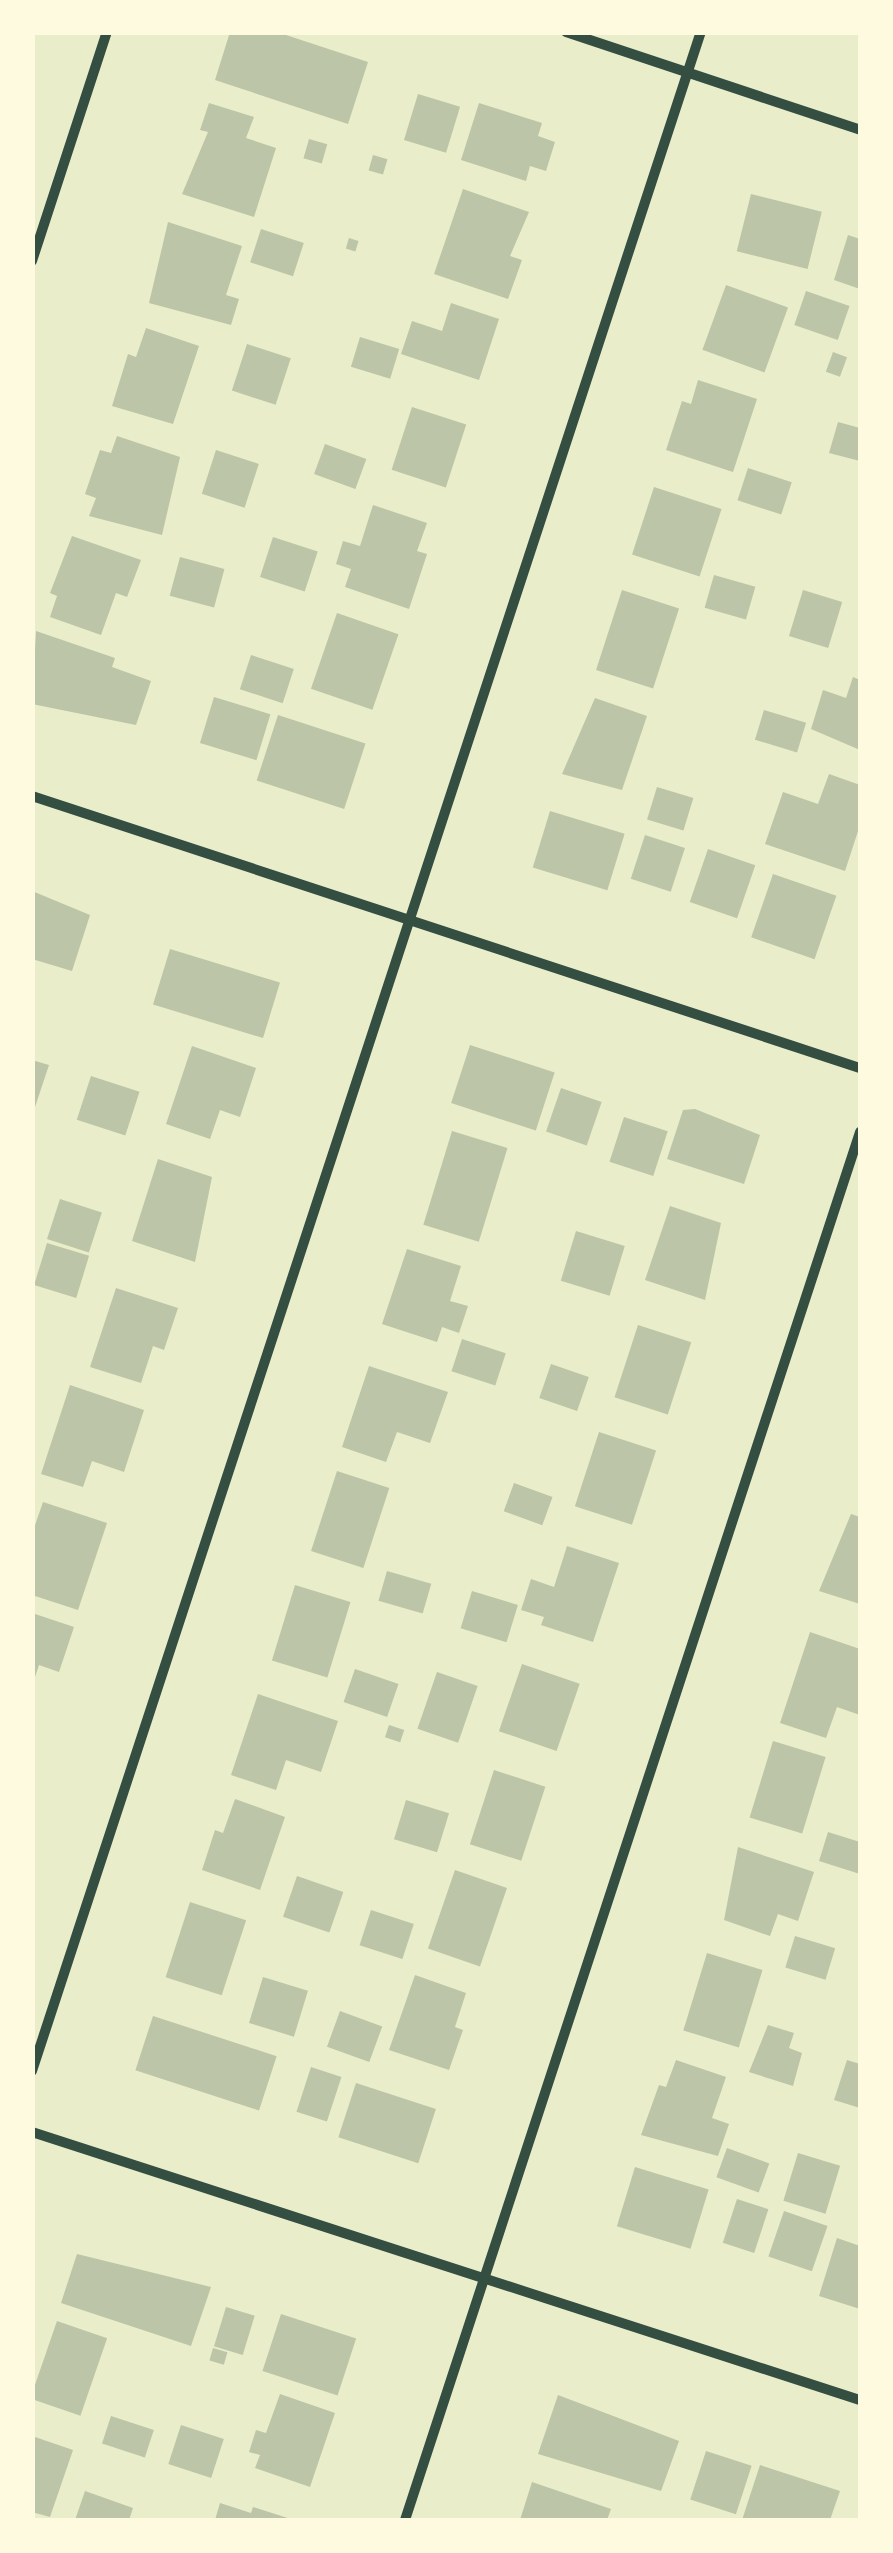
<!DOCTYPE html>
<html>
<head>
<meta charset="utf-8">
<style>
	body { margin:0 }
	#map { position:relative; width:893px; height:2553px; overflow:hidden; background:#e9edc9; font-family:"Archivo Narrow",sans-serif }
	div>[style] { position:absolute }
	.building>* { inset:0; background:#bcc5a7; transform-origin:0 0 }
	.minor>* { height:10px; margin:-5px; padding:0 5px; transform-origin:5px; border-radius:5px; background:#344e41 }
	span { translate:-50% -50%; white-space:nowrap; text-align:center; line-height:1.15; -webkit-text-stroke:8px #fefae0; paint-order:stroke }
	.frame { position:absolute; inset:0; border:35px solid #fefae0; pointer-events:none }
</style>
</head>
<body>
<div id="map">
	<div class="building">
		<i style="clip-path:polygon(230px 32px,277px 32px,368px 62px,348px 124px,215px 80px)"></i>
		<i style="left:418px;top:94px;width:44px;height:48px;rotate:17deg"></i>
		<i style="clip-path:polygon(209px 103px,254px 117px,246px 138px,276px 148px,254px 217px,182px 194px,208px 132px,200px 130px)"></i>
		<i style="clip-path:polygon(479px 103px,542px 123px,538px 136px,555px 142px,546px 171px,530px 166px,526px 181px,461px 160px)"></i>
		<i style="left:309px;top:139px;width:19px;height:20px;rotate:16deg"></i>
		<i style="left:373px;top:155px;width:15px;height:16px;rotate:16deg"></i>
		<i style="clip-path:polygon(463px 189px,529px 212px,510px 256px,522px 260px,508px 299px,434px 274px)"></i>
		<i style="left:751px;top:194px;width:73px;height:59px;rotate:14deg"></i>
		<i style="clip-path:polygon(168px 222px,242px 246px,226px 295px,239px 299px,231px 325px,149px 303px)"></i>
		<i style="left:261px;top:229px;width:45px;height:35px;rotate:18deg"></i>
		<i style="clip-path:polygon(848px 235px,860px 239px,860px 289px,834px 280px)"></i>
		<i style="left:349px;top:238px;width:10px;height:11px;rotate:17deg"></i>
		<i style="left:726px;top:285px;width:66px;height:69px;rotate:20deg"></i>
		<i style="left:806px;top:291px;width:46px;height:36px;rotate:19deg"></i>
		<i style="clip-path:polygon(451px 303px,499px 319px,479px 380px,401px 354px,412px 321px,442px 331px)"></i>
		<i style="clip-path:polygon(146px 328px,199px 346px,173px 424px,112px 406px,128px 354px,136px 357px)"></i>
		<i style="left:360px;top:337px;width:41px;height:31px;rotate:17deg"></i>
		<i style="left:247px;top:344px;width:46px;height:49px;rotate:18deg"></i>
		<i style="left:833px;top:352px;width:15px;height:21px;rotate:20deg"></i>
		<i style="clip-path:polygon(698px 380px,757px 399px,733px 472px,666px 450px,682px 401px,691px 404px)"></i>
		<i style="left:412px;top:407px;width:57px;height:66px;rotate:18deg"></i>
		<i style="clip-path:polygon(838px 422px,860px 428px,860px 461px,829px 453px)"></i>
		<i style="clip-path:polygon(117px 436px,180px 457px,162px 535px,89px 516px,96px 498px,85px 494px,100px 450px,111px 453px)"></i>
		<i style="left:325px;top:444px;width:44px;height:32px;rotate:20deg"></i>
		<i style="left:216px;top:450px;width:45px;height:46px;rotate:18deg"></i>
		<i style="left:748px;top:468px;width:46px;height:34px;rotate:18deg"></i>
		<i style="left:654px;top:487px;width:71px;height:71px;rotate:18deg"></i>
		<i style="clip-path:polygon(373px 505px,427px 523px,417px 551px,427px 554px,409px 609px,345px 587px,351px 569px,336px 564px,343px 541px,360px 546px)"></i>
		<i style="clip-path:polygon(72px 536px,141px 560px,127px 597px,116px 593px,101px 635px,50px 617px,57px 596px,50px 593px)"></i>
		<i style="left:273px;top:537px;width:47px;height:42px;rotate:18deg"></i>
		<i style="left:180px;top:557px;width:46px;height:40px;rotate:15deg"></i>
		<i style="left:714px;top:575px;width:43px;height:34px;rotate:16deg"></i>
		<i style="left:622px;top:590px;width:60px;height:84px;rotate:18deg"></i>
		<i style="left:803px;top:590px;width:41px;height:48px;rotate:17deg"></i>
		<i style="left:337px;top:613px;width:65px;height:80px;rotate:19deg"></i>
		<i style="clip-path:polygon(36px 631px,115px 658px,112px 667px,151px 681px,136px 725px,32px 704px)"></i>
		<i style="left:251px;top:655px;width:45px;height:36px;rotate:18deg"></i>
		<i style="clip-path:polygon(853px 677px,860px 680px,860px 750px,811px 729px,823px 690px,846px 698px)"></i>
		<i style="left:214px;top:697px;width:59px;height:48px;rotate:17deg"></i>
		<i style="clip-path:polygon(595px 698px,647px 716px,622px 790px,562px 774px)"></i>
		<i style="left:764px;top:710px;width:44px;height:31px;rotate:17deg"></i>
		<i style="left:278px;top:715px;width:92px;height:69px;rotate:18deg"></i>
		<i style="clip-path:polygon(829px 774px,860px 785px,860px 825px,845px 871px,765px 844px,783px 792px,818px 804px)"></i>
		<i style="left:657px;top:787px;width:38px;height:34px;rotate:17deg"></i>
		<i style="left:550px;top:811px;width:78px;height:59px;rotate:17deg"></i>
		<i style="left:645px;top:835px;width:42px;height:46px;rotate:18deg"></i>
		<i style="left:708px;top:849px;width:50px;height:56px;rotate:19deg"></i>
		<i style="left:773px;top:874px;width:67px;height:67px;rotate:19deg"></i>
		<i style="clip-path:polygon(32px 891px,90px 915px,72px 971px,32px 959px)"></i>
		<i style="left:170px;top:949px;width:115px;height:58px;rotate:17deg"></i>
		<i style="left:470px;top:1045px;width:89px;height:61px;rotate:18deg"></i>
		<i style="clip-path:polygon(192px 1046px,256px 1068px,240px 1117px,220px 1110px,210px 1139px,166px 1124px)"></i>
		<i style="clip-path:polygon(32px 1060px,49px 1065px,33px 1113px,32px 1112px)"></i>
		<i style="left:91px;top:1076px;width:51px;height:46px;rotate:18deg"></i>
		<i style="left:561px;top:1088px;width:43px;height:46px;rotate:19deg"></i>
		<i style="clip-path:polygon(695px 1109px,760px 1135px,744px 1184px,667px 1159px,683px 1110px)"></i>
		<i style="left:624px;top:1117px;width:46px;height:47px;rotate:18deg"></i>
		<i style="left:452px;top:1131px;width:58px;height:98px;rotate:17deg"></i>
		<i style="clip-path:polygon(158px 1159px,212px 1177px,195px 1262px,132px 1241px)"></i>
		<i style="left:60px;top:1199px;width:44px;height:42px;rotate:18deg"></i>
		<i style="clip-path:polygon(670px 1206px,721px 1223px,705px 1300px,645px 1280px)"></i>
		<i style="left:576px;top:1231px;width:51px;height:52px;rotate:17deg"></i>
		<i style="left:47px;top:1243px;width:44px;height:44px;rotate:17deg"></i>
		<i style="clip-path:polygon(407px 1249px,461px 1266px,450px 1301px,468px 1306px,459px 1333px,442px 1327px,437px 1342px,382px 1324px)"></i>
		<i style="clip-path:polygon(116px 1288px,178px 1308px,164px 1350px,153px 1346px,141px 1383px,90px 1367px)"></i>
		<i style="left:638px;top:1325px;width:56px;height:76px;rotate:18deg"></i>
		<i style="left:462px;top:1339px;width:46px;height:34px;rotate:18deg"></i>
		<i style="left:551px;top:1364px;width:40px;height:36px;rotate:19deg"></i>
		<i style="clip-path:polygon(369px 1366px,448px 1392px,430px 1443px,397px 1432px,386px 1462px,342px 1447px)"></i>
		<i style="clip-path:polygon(70px 1385px,144px 1410px,124px 1472px,92px 1461px,83px 1487px,41px 1474px)"></i>
		<i style="left:599px;top:1432px;width:60px;height:78px;rotate:18deg"></i>
		<i style="left:337px;top:1471px;width:55px;height:84px;rotate:18deg"></i>
		<i style="left:514px;top:1483px;width:41px;height:30px;rotate:20deg"></i>
		<i style="clip-path:polygon(43px 1502px,107px 1523px,78px 1610px,32px 1595px,32px 1534px)"></i>
		<i style="clip-path:polygon(851px 1514px,860px 1517px,860px 1604px,819px 1591px)"></i>
		<i style="clip-path:polygon(567px 1546px,619px 1563px,593px 1642px,541px 1625px,544px 1617px,521px 1610px,531px 1579px,554px 1587px)"></i>
		<i style="left:387px;top:1571px;width:46px;height:31px;rotate:16deg"></i>
		<i style="left:295px;top:1585px;width:58px;height:79px;rotate:17deg"></i>
		<i style="left:472px;top:1591px;width:48px;height:39px;rotate:17deg"></i>
		<i style="clip-path:polygon(32px 1613px,74px 1627px,59px 1672px,39px 1665px,33px 1683px)"></i>
		<i style="clip-path:polygon(810px 1632px,860px 1649px,860px 1715px,837px 1707px,826px 1738px,780px 1723px)"></i>
		<i style="left:522px;top:1664px;width:61px;height:71px;rotate:19deg"></i>
		<i style="left:355px;top:1669px;width:46px;height:35px;rotate:19deg"></i>
		<i style="left:437px;top:1672px;width:43px;height:60px;rotate:19deg"></i>
		<i style="clip-path:polygon(258px 1694px,338px 1721px,321px 1772px,286px 1760px,276px 1790px,231px 1775px)"></i>
		<i style="left:389px;top:1725px;width:16px;height:13px;rotate:18deg"></i>
		<i style="left:773px;top:1741px;width:55px;height:80px;rotate:17deg"></i>
		<i style="left:494px;top:1770px;width:54px;height:78px;rotate:18deg"></i>
		<i style="clip-path:polygon(235px 1799px,285px 1817px,260px 1890px,202px 1870px,215px 1830px,223px 1833px)"></i>
		<i style="left:406px;top:1800px;width:45px;height:41px;rotate:17deg"></i>
		<i style="clip-path:polygon(828px 1832px,860px 1842px,860px 1874px,819px 1861px)"></i>
		<i style="clip-path:polygon(738px 1847px,814px 1872px,798px 1921px,778px 1914px,770px 1936px,724px 1920px)"></i>
		<i style="left:455px;top:1870px;width:55px;height:83px;rotate:19deg"></i>
		<i style="left:297px;top:1876px;width:49px;height:43px;rotate:19deg"></i>
		<i style="left:190px;top:1902px;width:59px;height:79px;rotate:18deg"></i>
		<i style="left:371px;top:1910px;width:45px;height:37px;rotate:18deg"></i>
		<i style="left:795px;top:1936px;width:42px;height:33px;rotate:17deg"></i>
		<i style="left:707px;top:1953px;width:58px;height:81px;rotate:17deg"></i>
		<i style="clip-path:polygon(415px 1975px,466px 1993px,455px 2027px,463px 2030px,449px 2070px,389px 2050px)"></i>
		<i style="left:263px;top:1977px;width:47px;height:48px;rotate:17deg"></i>
		<i style="left:340px;top:2011px;width:45px;height:38px;rotate:20deg"></i>
		<i style="left:153px;top:2016px;width:130px;height:57px;rotate:18deg"></i>
		<i style="clip-path:polygon(768px 2025px,794px 2033px,789px 2048px,802px 2053px,793px 2086px,749px 2072px)"></i>
		<i style="clip-path:polygon(676px 2060px,726px 2077px,712px 2118px,729px 2124px,718px 2156px,641px 2135px,659px 2085px,666px 2087px)"></i>
		<i style="clip-path:polygon(847px 2060px,860px 2064px,860px 2108px,834px 2100px)"></i>
		<i style="left:311px;top:2067px;width:32px;height:47px;rotate:18deg"></i>
		<i style="left:356px;top:2083px;width:84px;height:57px;rotate:18deg"></i>
		<i style="left:727px;top:2148px;width:45px;height:31px;rotate:20deg"></i>
		<i style="left:798px;top:2153px;width:44px;height:50px;rotate:17deg"></i>
		<i style="left:635px;top:2167px;width:77px;height:62px;rotate:17deg"></i>
		<i style="left:737px;top:2199px;width:33px;height:46px;rotate:18deg"></i>
		<i style="left:784px;top:2211px;width:46px;height:48px;rotate:19deg"></i>
		<i style="clip-path:polygon(837px 2238px,860px 2246px,860px 2309px,819px 2296px)"></i>
		<i style="clip-path:polygon(77px 2254px,211px 2287px,191px 2346px,61px 2303px)"></i>
		<i style="left:226px;top:2307px;width:30px;height:41px;rotate:17deg"></i>
		<i style="left:281px;top:2314px;width:79px;height:60px;rotate:18deg"></i>
		<i style="left:57px;top:2321px;width:53px;height:82px;rotate:19deg"></i>
		<i style="left:213px;top:2348px;width:15px;height:13px;rotate:16deg"></i>
		<i style="clip-path:polygon(280px 2394px,335px 2413px,310px 2487px,255px 2468px,260px 2455px,249px 2452px,256px 2430px,266px 2433px)"></i>
		<i style="clip-path:polygon(558px 2395px,679px 2441px,661px 2491px,538px 2454px)"></i>
		<i style="left:111px;top:2416px;width:45px;height:29px;rotate:18deg"></i>
		<i style="left:181px;top:2425px;width:45px;height:41px;rotate:18deg"></i>
		<i style="clip-path:polygon(32px 2436px,73px 2450px,50px 2517px,32px 2512px)"></i>
		<i style="left:706px;top:2451px;width:48px;height:51px;rotate:18deg"></i>
		<i style="clip-path:polygon(760px 2465px,840px 2491px,830px 2520px,742px 2520px)"></i>
		<i style="clip-path:polygon(532px 2482px,611px 2509px,607px 2520px,520px 2520px)"></i>
		<i style="clip-path:polygon(85px 2491px,133px 2508px,129px 2520px,75px 2520px)"></i>
		<i style="clip-path:polygon(220px 2503px,251px 2513px,253px 2507px,294px 2520px,215px 2520px)"></i>
	</div>
	<div class="minor">
		<i style="left:566px;top:32px;width:310px;rotate:18.4deg"></i>
		<i style="left:32px;top:261px;width:241px;rotate:-71.9deg"></i>
		<i style="left:32px;top:796px;width:872px;rotate:18.19deg"></i>
		<i style="left:32px;top:2071px;width:2146px;rotate:-71.84deg"></i>
		<i style="left:32px;top:2132px;width:870px;rotate:17.94deg"></i>
		<i style="left:405px;top:2520px;width:1461px;rotate:-71.85deg"></i>
	</div>
	<div class="frame"></div>
</div>
</body>
</html>
